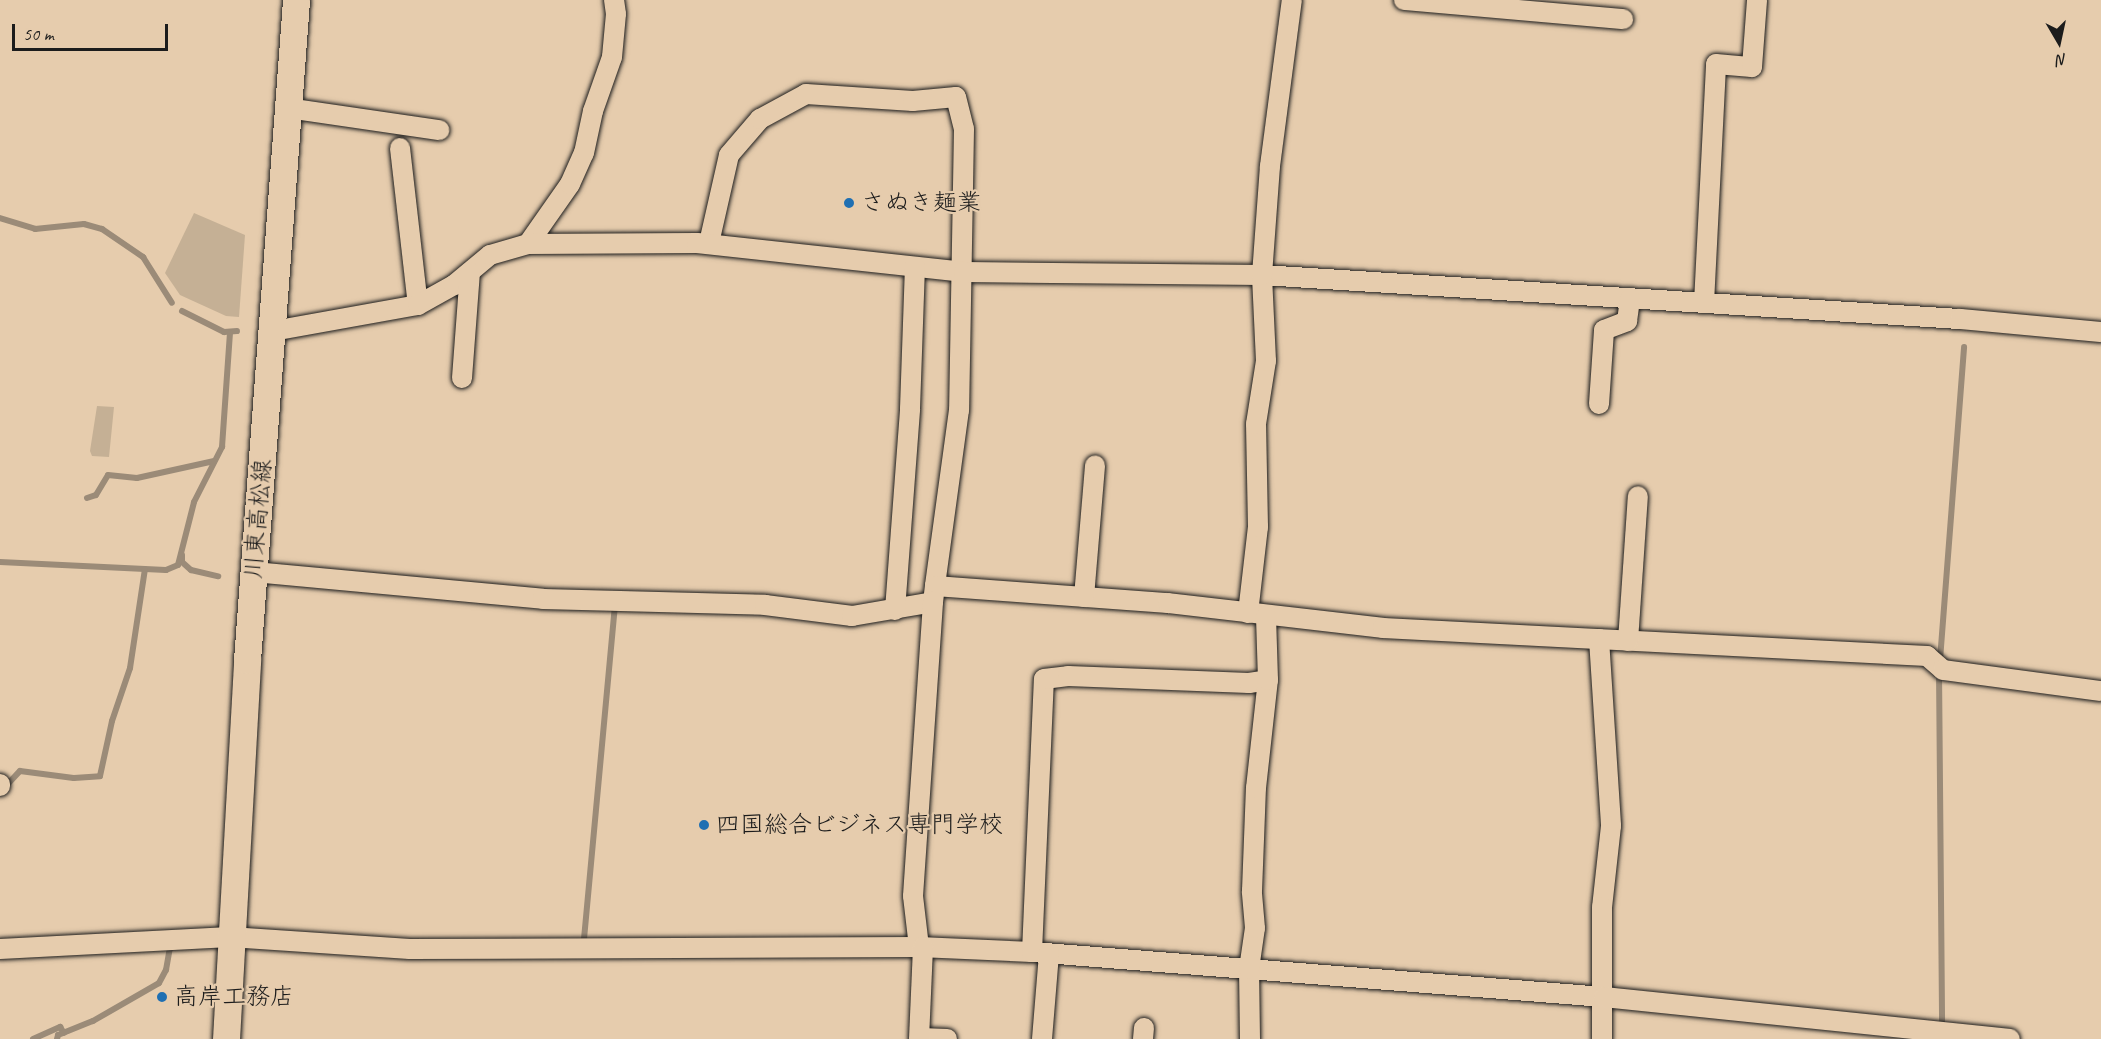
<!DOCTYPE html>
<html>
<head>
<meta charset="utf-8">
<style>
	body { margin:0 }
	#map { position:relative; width:2101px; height:1039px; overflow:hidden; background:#e6ccad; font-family:Caveat,"Klee One",sans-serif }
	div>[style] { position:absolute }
	.green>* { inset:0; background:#c5b095 }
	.stream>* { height:6px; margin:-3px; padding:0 3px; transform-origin:3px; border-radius:3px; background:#9b8b78 }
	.roads { filter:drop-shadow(0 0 2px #1c1c1c) drop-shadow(0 0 2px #1c1c1c) }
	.minor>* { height:20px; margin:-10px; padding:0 10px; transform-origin:10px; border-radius:10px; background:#e6ccad }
	.secondary>* { height:27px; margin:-13.5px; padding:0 13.5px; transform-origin:13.5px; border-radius:13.5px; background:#e6ccad }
	.dots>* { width:16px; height:16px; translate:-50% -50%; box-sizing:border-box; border:3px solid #e6ccad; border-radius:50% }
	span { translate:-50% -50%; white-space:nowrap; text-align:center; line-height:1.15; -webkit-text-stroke:4.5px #e6ccad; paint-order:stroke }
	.poi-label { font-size:24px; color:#1c1c1c }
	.left { translate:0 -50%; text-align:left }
	.street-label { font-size:24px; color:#1c1c1c }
	.north { position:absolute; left:2029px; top:12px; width:60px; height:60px; -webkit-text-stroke:4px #e6ccad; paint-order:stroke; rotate:171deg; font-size:16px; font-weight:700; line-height:24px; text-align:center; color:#1c1c1c }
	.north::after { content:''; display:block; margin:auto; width:21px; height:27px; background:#1c1c1c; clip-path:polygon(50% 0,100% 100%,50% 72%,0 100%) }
	.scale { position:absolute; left:12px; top:24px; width:156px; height:27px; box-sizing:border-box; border:3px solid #1c1c1c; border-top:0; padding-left:8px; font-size:18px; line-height:21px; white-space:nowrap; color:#1c1c1c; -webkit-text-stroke:4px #e6ccad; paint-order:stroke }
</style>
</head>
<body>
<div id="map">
	<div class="green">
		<i style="clip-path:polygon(194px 213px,245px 235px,239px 317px,226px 316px,180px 295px,165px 273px)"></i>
		<i style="clip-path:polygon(97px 406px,114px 407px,109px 457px,92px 456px,90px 451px)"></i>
	</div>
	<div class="stream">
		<i style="left:0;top:218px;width:37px;rotate:17deg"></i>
		<i style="left:35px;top:229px;width:49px;rotate:-5.8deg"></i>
		<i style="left:84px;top:224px;width:19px;rotate:16deg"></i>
		<i style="left:102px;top:229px;width:50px;rotate:34.3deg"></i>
		<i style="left:143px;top:257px;width:54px;rotate:57.8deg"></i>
		<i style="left:182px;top:311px;width:47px;rotate:26.6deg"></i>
		<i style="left:224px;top:332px;width:13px;rotate:-4deg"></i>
		<i style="left:87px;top:498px;width:9px;rotate:-18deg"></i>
		<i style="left:96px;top:495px;width:23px;rotate:-59deg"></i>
		<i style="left:108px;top:475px;width:29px;rotate:6deg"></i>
		<i style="left:137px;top:478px;width:79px;rotate:-12.4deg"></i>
		<i style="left:182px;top:555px;width:7px;rotate:90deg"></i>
		<i style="left:182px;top:562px;width:12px;rotate:42deg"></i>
		<i style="left:191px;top:570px;width:28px;rotate:13deg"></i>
		<i style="left:0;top:562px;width:166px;rotate:2.8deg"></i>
		<i style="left:166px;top:570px;width:13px;rotate:-23deg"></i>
		<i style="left:178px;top:565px;width:65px;rotate:-75.7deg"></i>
		<i style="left:194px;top:502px;width:62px;rotate:-63deg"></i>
		<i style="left:222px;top:447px;width:114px;rotate:-86deg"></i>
		<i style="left:1940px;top:660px;width:314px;rotate:-85.6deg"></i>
		<i style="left:1939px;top:670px;width:359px;rotate:89.5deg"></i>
		<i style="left:5px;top:787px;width:22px;rotate:-47deg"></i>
		<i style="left:20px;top:771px;width:54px;rotate:7.4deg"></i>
		<i style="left:74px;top:778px;width:26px;rotate:-4deg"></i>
		<i style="left:100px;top:776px;width:56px;rotate:-77.7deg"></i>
		<i style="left:112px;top:721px;width:56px;rotate:-71.2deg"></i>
		<i style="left:130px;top:668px;width:100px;rotate:-81.4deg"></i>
		<i style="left:584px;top:939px;width:336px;rotate:-84.7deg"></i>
		<i style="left:33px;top:1039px;width:30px;rotate:-24deg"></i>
		<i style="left:60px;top:1027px;width:7px;rotate:56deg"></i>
		<i style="left:57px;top:1039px;width:4px;rotate:-76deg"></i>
		<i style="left:58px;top:1035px;width:38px;rotate:-22deg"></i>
		<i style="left:93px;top:1021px;width:76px;rotate:-29.9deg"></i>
		<i style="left:159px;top:983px;width:15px;rotate:-62deg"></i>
		<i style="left:166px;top:970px;width:23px;rotate:-80deg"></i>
	</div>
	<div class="roads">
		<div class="minor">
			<i style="left:1404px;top:0;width:220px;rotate:5deg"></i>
			<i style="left:288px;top:108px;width:153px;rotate:8.3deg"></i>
			<i style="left:400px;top:148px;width:158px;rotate:83.5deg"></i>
			<i style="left:709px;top:243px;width:90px;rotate:-77.2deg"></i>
			<i style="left:729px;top:155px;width:48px;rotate:-49.3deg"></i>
			<i style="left:760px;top:119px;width:52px;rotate:-28.5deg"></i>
			<i style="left:806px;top:94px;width:107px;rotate:3.7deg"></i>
			<i style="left:913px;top:101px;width:43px;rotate:-5.3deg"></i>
			<i style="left:956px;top:97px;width:33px;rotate:76deg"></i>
			<i style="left:964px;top:129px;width:281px;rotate:91deg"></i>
			<i style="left:959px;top:410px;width:178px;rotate:97.8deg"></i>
			<i style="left:528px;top:244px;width:73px;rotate:-55deg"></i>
			<i style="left:570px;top:184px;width:34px;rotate:-66deg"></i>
			<i style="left:584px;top:153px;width:43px;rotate:-77.9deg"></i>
			<i style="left:593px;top:111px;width:57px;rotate:-70.6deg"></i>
			<i style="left:612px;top:57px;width:43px;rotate:-84.7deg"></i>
			<i style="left:616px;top:14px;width:14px;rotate:-98deg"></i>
			<i style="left:1704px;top:303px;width:239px;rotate:-87.1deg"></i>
			<i style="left:1716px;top:64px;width:36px;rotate:5deg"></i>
			<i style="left:1752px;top:67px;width:67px;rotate:-85.7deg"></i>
			<i style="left:273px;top:331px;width:147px;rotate:-10.2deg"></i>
			<i style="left:418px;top:305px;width:41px;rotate:-29.1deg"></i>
			<i style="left:454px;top:285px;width:47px;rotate:-39.8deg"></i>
			<i style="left:490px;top:255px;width:40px;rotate:-16deg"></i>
			<i style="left:528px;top:244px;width:169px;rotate:-0.3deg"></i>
			<i style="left:697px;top:243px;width:269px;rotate:6.2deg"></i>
			<i style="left:964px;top:272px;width:298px;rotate:0.6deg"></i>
			<i style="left:1262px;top:275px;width:699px;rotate:3.61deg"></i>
			<i style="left:1960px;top:319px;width:142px;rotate:5.3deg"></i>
			<i style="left:462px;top:378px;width:106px;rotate:-85.7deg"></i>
			<i style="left:1599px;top:404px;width:74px;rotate:-86.1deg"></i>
			<i style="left:1604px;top:330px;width:25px;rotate:-21deg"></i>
			<i style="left:1627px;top:321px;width:22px;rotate:-82deg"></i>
			<i style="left:254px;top:572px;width:290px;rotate:5.3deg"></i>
			<i style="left:543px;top:599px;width:222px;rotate:1.5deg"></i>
			<i style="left:765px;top:605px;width:88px;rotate:7.2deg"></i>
			<i style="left:852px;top:616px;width:82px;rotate:-9.8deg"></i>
			<i style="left:933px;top:602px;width:16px;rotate:-83deg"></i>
			<i style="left:935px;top:586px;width:234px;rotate:4.2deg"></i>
			<i style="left:1168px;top:603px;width:216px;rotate:6.6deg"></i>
			<i style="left:1383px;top:628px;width:545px;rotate:2.95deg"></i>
			<i style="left:1927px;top:656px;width:21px;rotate:41deg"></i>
			<i style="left:1943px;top:670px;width:159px;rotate:7.6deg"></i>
			<i style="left:1084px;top:597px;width:132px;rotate:-85.2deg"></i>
			<i style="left:895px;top:610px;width:202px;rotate:-85.7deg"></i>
			<i style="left:910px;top:409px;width:142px;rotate:-88deg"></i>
			<i style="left:1248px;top:613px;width:87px;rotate:-83.4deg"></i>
			<i style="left:1258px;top:527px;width:103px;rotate:-91.1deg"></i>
			<i style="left:1256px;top:424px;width:64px;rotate:-81deg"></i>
			<i style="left:1266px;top:361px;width:86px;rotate:-92.7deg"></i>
			<i style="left:1262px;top:275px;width:109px;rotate:-85.8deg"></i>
			<i style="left:1270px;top:166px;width:167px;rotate:-82.5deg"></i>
			<i style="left:1599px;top:639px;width:187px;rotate:86.3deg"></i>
			<i style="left:1611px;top:826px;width:81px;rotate:96.3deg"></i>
			<i style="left:1602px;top:907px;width:132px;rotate:90deg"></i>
			<i style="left:1628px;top:641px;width:145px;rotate:-86.1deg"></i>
			<i style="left:0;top:784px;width:2px;rotate:90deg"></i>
			<i style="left:919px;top:947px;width:51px;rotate:-96.7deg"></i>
			<i style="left:913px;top:896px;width:295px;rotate:-86.1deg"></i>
			<i style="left:0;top:949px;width:230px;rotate:-3deg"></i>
			<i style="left:230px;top:937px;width:180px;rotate:3.8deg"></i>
			<i style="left:410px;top:949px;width:509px;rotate:-0.23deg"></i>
			<i style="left:919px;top:947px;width:113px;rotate:2.5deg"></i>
			<i style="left:1032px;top:952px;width:574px;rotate:4.5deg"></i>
			<i style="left:1604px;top:997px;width:408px;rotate:5.9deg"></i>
			<i style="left:1032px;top:952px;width:273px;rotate:-87.5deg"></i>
			<i style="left:1044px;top:679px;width:24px;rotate:-7deg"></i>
			<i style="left:1068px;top:676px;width:181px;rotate:2.2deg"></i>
			<i style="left:1249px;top:683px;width:19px;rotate:-9deg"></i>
			<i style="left:920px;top:1038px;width:27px;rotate:2deg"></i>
			<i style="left:919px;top:1039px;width:92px;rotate:-87.5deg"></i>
			<i style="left:1042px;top:1039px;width:86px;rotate:-85.3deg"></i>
			<i style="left:1143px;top:1039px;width:11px;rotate:-85deg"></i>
			<i style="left:1250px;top:1039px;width:70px;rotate:-90.8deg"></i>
			<i style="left:1249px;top:969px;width:41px;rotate:-81.7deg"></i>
			<i style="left:1255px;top:928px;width:37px;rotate:-95deg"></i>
			<i style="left:1252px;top:891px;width:103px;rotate:-87.8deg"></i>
			<i style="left:1256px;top:788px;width:109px;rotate:-83.7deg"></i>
			<i style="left:1268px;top:680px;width:64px;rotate:-91.8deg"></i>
		</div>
		<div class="secondary">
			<i style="left:226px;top:1039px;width:380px;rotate:-86.8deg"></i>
			<i style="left:247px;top:660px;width:662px;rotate:-85.75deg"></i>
		</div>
	</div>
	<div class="dots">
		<i style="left:849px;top:203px;background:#1f6fb2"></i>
		<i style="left:704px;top:825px;background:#1f6fb2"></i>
		<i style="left:162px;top:997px;background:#1f6fb2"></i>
	</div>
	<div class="poi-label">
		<span class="left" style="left:861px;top:203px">さぬき麺業</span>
		<span class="left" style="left:716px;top:825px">四国総合ビジネス専門学校</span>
		<span class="left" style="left:174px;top:997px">高岸工務店</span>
	</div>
	<div class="street-label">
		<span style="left:258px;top:519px;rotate:-85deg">川東高松線</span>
	</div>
	<div class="north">N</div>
	<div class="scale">50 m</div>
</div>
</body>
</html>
